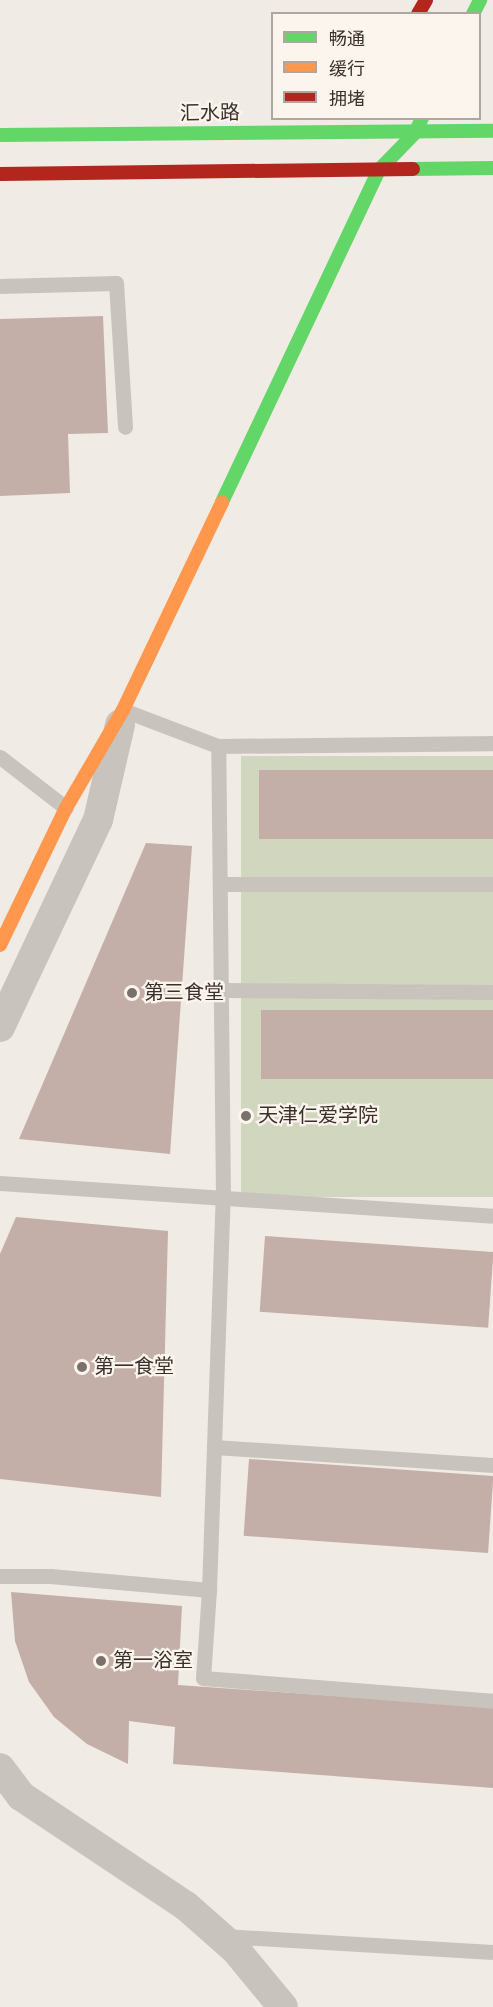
<!DOCTYPE html>
<html>
<head>
<meta charset="utf-8">
<style>
	body { margin:0 }
	#map { position:relative; width:493px; height:2007px; overflow:hidden; background:#f0ebe5; font-family:"Sofia Sans Condensed","Noto Sans SC",sans-serif }
	div>[style] { position:absolute }
	.green>* { inset:0; background:#d1d6bf; transform-origin:0 0 }
	.building>* { inset:0; background:#c3afa7; transform-origin:0 0 }
	.lane>* { height:15px; margin:-7.5px; padding:0 7.5px; transform-origin:7.5px; border-radius:7.5px; background:#c9c3be }
	.street>* { height:30px; margin:-15px; padding:0 15px; transform-origin:15px; border-radius:15px; background:#c9c3be }
	.fast>* { height:14px; margin:-7px; padding:0 7px; transform-origin:7px; border-radius:7px; background:#63d668 }
	.slow>* { height:14px; margin:-7px; padding:0 7px; transform-origin:7px; border-radius:7px; background:#ff974d }
	.jam>* { height:14px; margin:-7px; padding:0 7px; transform-origin:7px; border-radius:7px; background:#b3261e }
	.dots>* { width:16px; height:16px; translate:-50% -50%; box-sizing:border-box; border:3px solid #fbf5ee; border-radius:50% }
	span { translate:-50% -50%; white-space:nowrap; text-align:center; line-height:1.15; -webkit-text-stroke:4.5px #fbf5ee; paint-order:stroke }
	.street-label { font-size:20px; color:#3b302b }
	.poi-label { font-size:20px; color:#3b302b }
	.left { translate:0 -50%; text-align:left }
	.legend { position:absolute; left:271px; top:12px; width:210px; height:108px; box-sizing:border-box; background:#fbf5ee; border:2px solid #aea6a0; margin:0; padding:8px 10px; list-style:none; font-size:18px; color:#3b302b }
	.legend li { display:flex; align-items:center; gap:12px; height:30px }
	.legend b { width:30px; border:2px solid #aea6a0 }
</style>
</head>
<body>
<div id="map">
	<div class="green">
		<i style="left:493px;top:756px;width:441px;height:252px;rotate:90deg"></i>
	</div>
	<div class="building">
		<i style="clip-path:polygon(103px 316px,108px 433px,68px 434px,70px 493px,0 496px,0 319px)"></i>
		<i style="left:493px;top:770px;width:69px;height:234px;rotate:90deg"></i>
		<i style="clip-path:polygon(146px 843px,192px 846px,170px 1154px,19px 1139px)"></i>
		<i style="left:493px;top:1010px;width:69px;height:232px;rotate:90deg"></i>
		<i style="clip-path:polygon(16px 1217px,168px 1231px,161px 1497px,0 1479px,0 1254px)"></i>
		<i style="left:265px;top:1236px;width:229px;height:76px;rotate:4deg"></i>
		<i style="left:249px;top:1459px;width:245px;height:77px;rotate:4deg"></i>
		<i style="clip-path:polygon(11px 1592px,182px 1606px,178px 1685px,493px 1707px,493px 1788px,173px 1764px,175px 1727px,129px 1721px,128px 1764px,87px 1744px,54px 1717px,29px 1682px,15px 1641px)"></i>
	</div>
	<div class="lane">
		<i style="left:0;top:286px;width:116px;rotate:-1.5deg"></i>
		<i style="left:116px;top:283px;width:144px;rotate:86.4deg"></i>
		<i style="left:123px;top:710px;width:102px;rotate:20.8deg"></i>
		<i style="left:218px;top:746px;width:275px;rotate:-0.6deg"></i>
		<i style="left:0;top:757px;width:83px;rotate:37.7deg"></i>
		<i style="left:220px;top:884px;width:273px"></i>
		<i style="left:221px;top:990px;width:272px;rotate:0.4deg"></i>
		<i style="left:0;top:1183px;width:494px;rotate:3.8deg"></i>
		<i style="left:214px;top:1447px;width:280px;rotate:3.7deg"></i>
		<i style="left:0;top:1576px;width:50px"></i>
		<i style="left:50px;top:1576px;width:160px;rotate:5deg"></i>
		<i style="left:209px;top:1590px;width:392px;rotate:-88deg"></i>
		<i style="left:223px;top:1198px;width:452px;rotate:-90.6deg"></i>
		<i style="left:209px;top:1590px;width:88px;rotate:93.9deg"></i>
		<i style="left:203px;top:1678px;width:291px;rotate:4.5deg"></i>
		<i style="left:223px;top:1936px;width:270px;rotate:3.4deg"></i>
	</div>
	<div class="street">
		<i style="left:0;top:1027px;width:229px;rotate:-64.7deg"></i>
		<i style="left:98px;top:820px;width:98px;rotate:-77deg"></i>
		<i style="left:0;top:1768px;width:35px;rotate:53deg"></i>
		<i style="left:21px;top:1796px;width:198px;rotate:33.7deg"></i>
		<i style="left:186px;top:1906px;width:65px;rotate:41.3deg"></i>
		<i style="left:235px;top:1949px;width:75px;rotate:50.4deg"></i>
	</div>
	<div class="fast">
		<i style="left:473px;top:14px;width:16px;rotate:-63deg"></i>
		<i style="left:0;top:135px;width:493px;rotate:-0.5deg"></i>
		<i style="left:413px;top:169px;width:80px;rotate:-0.7deg"></i>
		<i style="left:222px;top:502px;width:367px;rotate:-64.7deg"></i>
		<i style="left:379px;top:170px;width:52px;rotate:-45.8deg"></i>
		<i style="left:415px;top:133px;width:17px;rotate:-65deg"></i>
	</div>
	<div class="slow">
		<i style="left:0;top:945px;width:152px;rotate:-64.3deg"></i>
		<i style="left:66px;top:808px;width:113px;rotate:-59.8deg"></i>
		<i style="left:123px;top:710px;width:230px;rotate:-64.5deg"></i>
	</div>
	<div class="jam">
		<i style="left:418px;top:14px;width:16px;rotate:-60deg"></i>
		<i style="left:0;top:174px;width:413px;rotate:-0.7deg"></i>
	</div>
	<div class="dots">
		<i style="left:132px;top:993px;background:#7a716c"></i>
		<i style="left:246px;top:1116px;background:#7a716c"></i>
		<i style="left:82px;top:1367px;background:#7a716c"></i>
		<i style="left:101px;top:1661px;background:#7a716c"></i>
	</div>
	<div class="street-label">
		<span style="left:210px;top:114px;rotate:-1deg">汇水路</span>
	</div>
	<div class="poi-label">
		<span class="left" style="left:144px;top:993px">第三食堂</span>
		<span class="left" style="left:258px;top:1116px">天津仁爱学院</span>
		<span class="left" style="left:94px;top:1367px">第一食堂</span>
		<span class="left" style="left:113px;top:1661px">第一浴室</span>
	</div>
	<ul class="legend">
	<li><b style="height:8px;background:#63d668"></b>畅通</li>
	<li><b style="height:8px;background:#ff974d"></b>缓行</li>
	<li><b style="height:8px;background:#b3261e"></b>拥堵</li>
	</ul>
</div>
</body>
</html>
